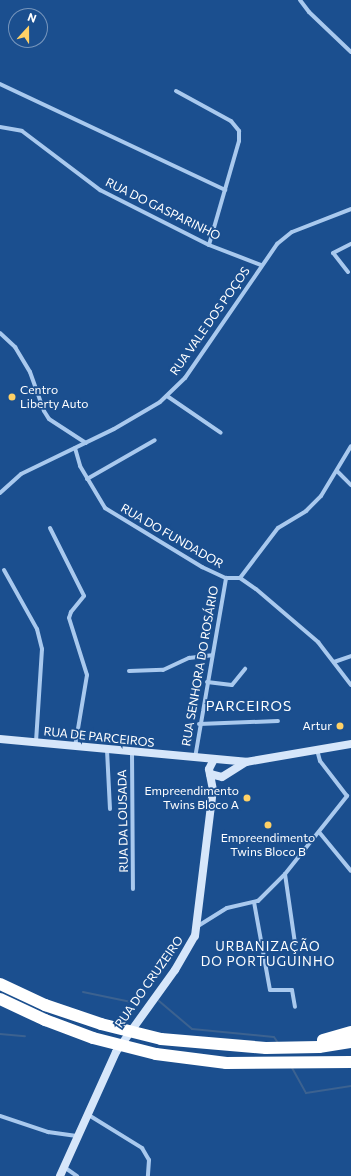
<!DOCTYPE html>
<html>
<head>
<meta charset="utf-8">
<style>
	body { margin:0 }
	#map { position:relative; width:351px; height:1176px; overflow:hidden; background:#1b4f8f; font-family:Commissioner,sans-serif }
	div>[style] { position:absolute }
	.stream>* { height:2px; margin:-1px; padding:0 1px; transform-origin:1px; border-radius:1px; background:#3c6290 }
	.street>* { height:4px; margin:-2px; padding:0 2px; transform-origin:2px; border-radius:2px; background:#a9c9ee }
	.secondary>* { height:8px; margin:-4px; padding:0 4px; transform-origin:4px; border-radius:4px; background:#d6e6fa }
	.highway>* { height:12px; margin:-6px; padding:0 6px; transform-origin:6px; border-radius:6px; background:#fff }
	.dots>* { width:11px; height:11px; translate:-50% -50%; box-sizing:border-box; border:2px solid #1b4f8f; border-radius:50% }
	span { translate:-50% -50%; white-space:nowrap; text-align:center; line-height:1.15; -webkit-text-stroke:3.5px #1b4f8f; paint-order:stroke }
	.street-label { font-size:12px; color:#fff }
	.poi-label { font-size:12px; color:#fff }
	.left { translate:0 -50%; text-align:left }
	.right { translate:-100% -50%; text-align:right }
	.neighbourhood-label { font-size:13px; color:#fff; letter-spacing:1px }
	.quarter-label { font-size:14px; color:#fff; letter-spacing:1px }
	.north { position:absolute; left:8px; top:8px; width:40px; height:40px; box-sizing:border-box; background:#1b4f8f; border:1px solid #7695bc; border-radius:50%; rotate:21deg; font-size:11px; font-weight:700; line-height:16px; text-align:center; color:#fff }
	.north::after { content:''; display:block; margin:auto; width:14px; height:18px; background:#ffd166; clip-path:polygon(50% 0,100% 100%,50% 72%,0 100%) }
</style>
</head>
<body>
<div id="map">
	<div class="stream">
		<i style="left:83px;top:992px;width:54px;rotate:11.7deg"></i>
		<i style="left:159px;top:1001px;width:43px;rotate:40.3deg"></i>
		<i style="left:192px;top:1029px;width:82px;rotate:5.6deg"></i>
		<i style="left:274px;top:1037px;width:7px;rotate:56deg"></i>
		<i style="left:0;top:1034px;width:25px;rotate:5deg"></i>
		<i style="left:291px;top:1066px;width:31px;rotate:61deg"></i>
		<i style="left:306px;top:1093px;width:46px;rotate:-8.8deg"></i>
	</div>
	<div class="street">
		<i style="left:300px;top:0;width:15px;rotate:53deg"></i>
		<i style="left:309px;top:12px;width:58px;rotate:43.6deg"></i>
		<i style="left:0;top:84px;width:249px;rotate:25.2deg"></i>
		<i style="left:176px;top:91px;width:63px;rotate:28.6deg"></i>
		<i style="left:231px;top:121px;width:13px;rotate:51deg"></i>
		<i style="left:239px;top:131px;width:10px;rotate:90deg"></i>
		<i style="left:239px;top:141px;width:108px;rotate:106.1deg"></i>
		<i style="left:0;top:127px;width:22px;rotate:10deg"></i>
		<i style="left:22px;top:131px;width:98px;rotate:37.1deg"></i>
		<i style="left:100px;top:190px;width:122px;rotate:26.8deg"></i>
		<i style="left:209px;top:245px;width:56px;rotate:21deg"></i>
		<i style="left:348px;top:272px;width:24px;rotate:-128deg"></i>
		<i style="left:333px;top:253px;width:20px;rotate:-27deg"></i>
		<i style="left:0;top:333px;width:21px;rotate:43deg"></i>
		<i style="left:15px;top:347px;width:29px;rotate:59deg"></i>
		<i style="left:30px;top:372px;width:41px;rotate:70.3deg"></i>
		<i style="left:44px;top:411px;width:9px;rotate:58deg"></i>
		<i style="left:49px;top:419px;width:44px;rotate:33deg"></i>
		<i style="left:167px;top:396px;width:65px;rotate:34.4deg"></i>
		<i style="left:75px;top:448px;width:19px;rotate:74deg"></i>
		<i style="left:80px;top:466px;width:49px;rotate:59.2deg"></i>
		<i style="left:105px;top:508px;width:114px;rotate:31.3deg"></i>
		<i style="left:202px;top:567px;width:26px;rotate:25deg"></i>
		<i style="left:226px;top:578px;width:14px"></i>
		<i style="left:240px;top:578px;width:19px;rotate:35deg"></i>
		<i style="left:256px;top:589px;width:82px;rotate:40.5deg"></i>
		<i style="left:318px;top:642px;width:54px;rotate:52.5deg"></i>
		<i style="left:337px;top:471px;width:20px;rotate:45deg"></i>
		<i style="left:87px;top:479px;width:78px;rotate:-29.8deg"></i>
		<i style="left:0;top:493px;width:28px;rotate:-42deg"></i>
		<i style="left:21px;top:474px;width:103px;rotate:-25.8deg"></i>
		<i style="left:114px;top:429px;width:53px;rotate:-30.4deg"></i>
		<i style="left:160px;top:402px;width:35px;rotate:-44deg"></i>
		<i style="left:185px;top:378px;width:163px;rotate:-55.5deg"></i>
		<i style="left:277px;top:244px;width:19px;rotate:-39deg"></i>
		<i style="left:292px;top:232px;width:63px;rotate:-21.3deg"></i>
		<i style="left:50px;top:528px;width:76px;rotate:63.4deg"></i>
		<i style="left:84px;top:596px;width:21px;rotate:129deg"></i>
		<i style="left:71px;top:612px;width:6px;rotate:108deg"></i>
		<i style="left:69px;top:618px;width:60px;rotate:72.5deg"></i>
		<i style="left:87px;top:675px;width:73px;rotate:99.5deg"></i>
		<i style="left:4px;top:570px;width:68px;rotate:60.8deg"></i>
		<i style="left:37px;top:629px;width:21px;rotate:76deg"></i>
		<i style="left:42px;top:649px;width:93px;rotate:93.7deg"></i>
		<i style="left:240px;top:578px;width:63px;rotate:-52.8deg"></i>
		<i style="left:278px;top:528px;width:33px;rotate:-31deg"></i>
		<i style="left:306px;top:511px;width:21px;rotate:-45deg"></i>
		<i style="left:321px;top:496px;width:58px;rotate:-59deg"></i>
		<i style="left:334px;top:662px;width:18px;rotate:-19deg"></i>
		<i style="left:129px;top:671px;width:34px;rotate:-2deg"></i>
		<i style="left:163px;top:670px;width:29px;rotate:-25deg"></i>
		<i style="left:189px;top:658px;width:23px;rotate:-7deg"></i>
		<i style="left:207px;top:682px;width:25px;rotate:7deg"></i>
		<i style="left:232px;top:685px;width:21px;rotate:-51deg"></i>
		<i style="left:199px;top:724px;width:79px;rotate:-2.2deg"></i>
		<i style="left:107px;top:750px;width:59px;rotate:87.1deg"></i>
		<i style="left:132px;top:752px;width:137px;rotate:89.6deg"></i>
		<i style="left:195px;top:758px;width:183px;rotate:-80.2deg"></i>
		<i style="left:319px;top:832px;width:50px;rotate:50.6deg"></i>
		<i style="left:285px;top:874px;width:70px;rotate:81.8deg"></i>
		<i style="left:254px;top:902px;width:89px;rotate:79.7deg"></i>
		<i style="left:270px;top:990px;width:22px"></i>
		<i style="left:292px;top:990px;width:17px;rotate:80deg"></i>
		<i style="left:198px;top:926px;width:34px;rotate:-32deg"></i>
		<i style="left:227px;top:908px;width:32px;rotate:-13deg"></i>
		<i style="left:258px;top:901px;width:38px;rotate:-45deg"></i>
		<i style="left:285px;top:874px;width:100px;rotate:-51.5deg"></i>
		<i style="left:347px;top:796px;width:44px;rotate:-127.6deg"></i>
		<i style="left:320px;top:761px;width:11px;rotate:-105deg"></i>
		<i style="left:87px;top:1114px;width:65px;rotate:31.7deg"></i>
		<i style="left:142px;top:1148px;width:14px;rotate:60deg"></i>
		<i style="left:149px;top:1160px;width:16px;rotate:94deg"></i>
		<i style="left:0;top:1116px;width:51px;rotate:18.4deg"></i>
		<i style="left:48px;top:1132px;width:29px;rotate:8deg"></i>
		<i style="left:64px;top:1167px;width:16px;rotate:35deg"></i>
	</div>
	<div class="secondary">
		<i style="left:0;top:739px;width:247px;rotate:5.3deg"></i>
		<i style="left:246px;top:762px;width:107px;rotate:-9.7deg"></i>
		<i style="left:210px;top:774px;width:12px;rotate:14deg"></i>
		<i style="left:222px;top:777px;width:28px;rotate:-32deg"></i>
		<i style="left:60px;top:1176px;width:136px;rotate:-65.7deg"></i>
		<i style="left:116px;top:1052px;width:101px;rotate:-54.3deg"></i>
		<i style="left:175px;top:970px;width:39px;rotate:-60deg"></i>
		<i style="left:195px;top:936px;width:147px;rotate:-83deg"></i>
		<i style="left:213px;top:790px;width:21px;rotate:-101deg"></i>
		<i style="left:209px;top:769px;width:11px;rotate:-63deg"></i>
	</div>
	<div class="highway">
		<i style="left:0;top:984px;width:50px;rotate:25deg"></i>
		<i style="left:45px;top:1005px;width:59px;rotate:18.7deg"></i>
		<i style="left:101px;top:1024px;width:62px;rotate:14deg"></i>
		<i style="left:161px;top:1039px;width:105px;rotate:4.9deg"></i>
		<i style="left:266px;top:1048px;width:53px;rotate:-1.1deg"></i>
		<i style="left:319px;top:1047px;width:32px;rotate:-9deg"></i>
		<i style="left:0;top:999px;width:50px;rotate:25deg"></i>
		<i style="left:45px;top:1020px;width:51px;rotate:20.6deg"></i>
		<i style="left:93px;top:1038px;width:65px;rotate:14.3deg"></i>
		<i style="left:156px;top:1054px;width:71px;rotate:7.3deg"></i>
		<i style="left:226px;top:1063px;width:125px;rotate:-0.5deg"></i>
		<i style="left:323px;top:1040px;width:29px;rotate:-16deg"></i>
	</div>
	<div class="dots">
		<i style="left:12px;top:397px;background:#ffd166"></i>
		<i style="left:340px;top:726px;background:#ffd166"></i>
		<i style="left:247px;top:798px;background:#ffd166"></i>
		<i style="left:268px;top:825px;background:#ffd166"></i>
	</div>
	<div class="street-label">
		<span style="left:163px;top:209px;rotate:26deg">RUA DO GASPARINHO</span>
		<span style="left:210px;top:321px;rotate:-55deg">RUA VALE DOS POÇOS</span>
		<span style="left:172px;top:536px;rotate:30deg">RUA DO FUNDADOR</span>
		<span style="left:200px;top:666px;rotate:-80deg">RUA SENHORA DO ROSÁRIO</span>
		<span style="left:99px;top:737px;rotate:6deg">RUA DE PARCEIROS</span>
		<span style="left:123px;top:821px;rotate:-91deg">RUA DA LOUSADA</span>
		<span style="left:149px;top:982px;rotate:-55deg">RUA DO CRUZEIRO</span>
	</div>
	<div class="poi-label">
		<span class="left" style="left:20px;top:397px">Centro<br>Liberty Auto</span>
		<span class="right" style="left:332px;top:726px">Artur</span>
		<span class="right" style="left:239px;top:798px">Empreendimento<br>Twins Bloco A</span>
		<span style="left:268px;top:845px">Empreendimento<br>Twins Bloco B</span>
	</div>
	<div class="neighbourhood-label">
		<span style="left:268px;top:954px">URBANIZAÇÃO<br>DO PORTUGUINHO</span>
	</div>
	<div class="quarter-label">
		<span style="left:249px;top:706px">PARCEIROS</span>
	</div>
	<div class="north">N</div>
</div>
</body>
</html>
